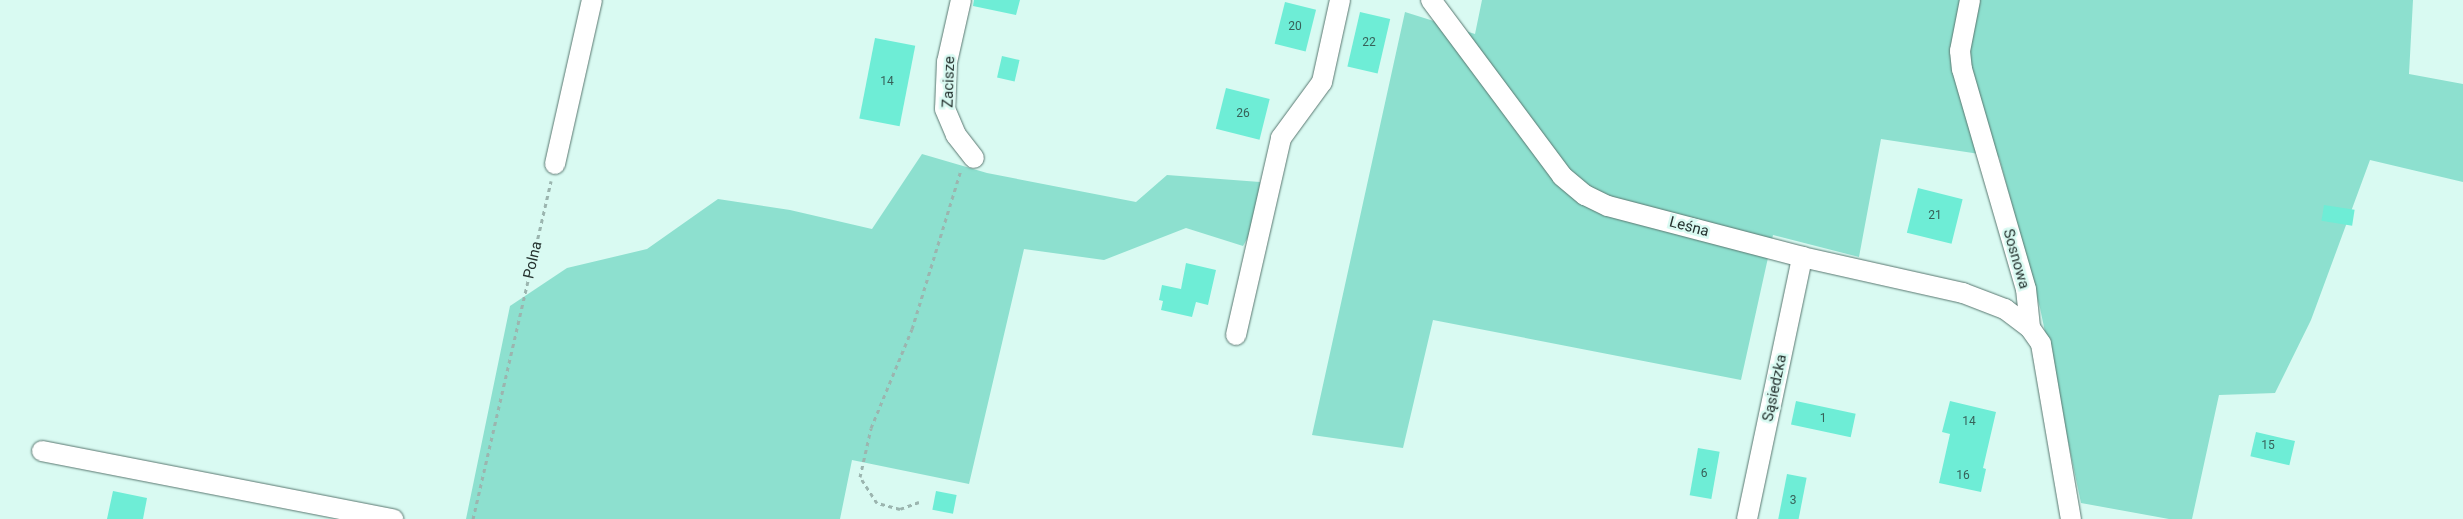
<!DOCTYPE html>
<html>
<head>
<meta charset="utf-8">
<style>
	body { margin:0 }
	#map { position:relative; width:2463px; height:519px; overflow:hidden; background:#d9faf2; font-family:Roboto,sans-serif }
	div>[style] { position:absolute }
	.green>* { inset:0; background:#8de0cf }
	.building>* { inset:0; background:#6eedd6; transform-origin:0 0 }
	.path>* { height:3px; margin-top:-1.5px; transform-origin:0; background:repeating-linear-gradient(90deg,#9bb5af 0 4px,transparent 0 8px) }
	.roads { filter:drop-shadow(0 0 1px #597770) drop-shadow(0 0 1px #597770) }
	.minor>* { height:20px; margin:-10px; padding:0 10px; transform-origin:10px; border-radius:10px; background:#fff }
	span { translate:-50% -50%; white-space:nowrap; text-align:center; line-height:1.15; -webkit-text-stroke:5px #d9faf2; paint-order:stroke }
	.number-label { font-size:12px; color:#376159 }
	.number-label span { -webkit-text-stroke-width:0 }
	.street-label { font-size:15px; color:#25322f }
</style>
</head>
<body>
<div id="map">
	<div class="green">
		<i style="clip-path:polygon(1482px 0,2413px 0,2409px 74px,2463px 84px,2463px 182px,2370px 160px,2311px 320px,2275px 393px,2219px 395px,2192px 519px,2169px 519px,2081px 503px,2040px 308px,1999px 157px,1881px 139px,1859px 257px,1773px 235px,1741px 380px,1433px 320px,1403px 448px,1312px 435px,1405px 12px,1475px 34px)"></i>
		<i style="clip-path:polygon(922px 154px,987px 173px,1136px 202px,1167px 175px,1260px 182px,1260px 216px,1243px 246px,1186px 228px,1104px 260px,1024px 249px,969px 484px,852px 460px,840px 519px,466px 519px,510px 306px,567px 268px,647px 249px,718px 199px,790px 210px,872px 229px)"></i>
	</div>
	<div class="building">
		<i style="clip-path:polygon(974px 0,1020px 0,1016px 15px,973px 6px)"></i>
		<i style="left:1285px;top:2px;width:32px;height:43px;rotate:14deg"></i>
		<i style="left:1360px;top:12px;width:31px;height:56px;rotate:13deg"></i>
		<i style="left:875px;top:38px;width:41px;height:82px;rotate:11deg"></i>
		<i style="left:1002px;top:56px;width:18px;height:22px;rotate:13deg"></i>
		<i style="left:1226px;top:88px;width:45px;height:42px;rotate:14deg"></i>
		<i style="left:1918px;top:188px;width:46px;height:46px;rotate:14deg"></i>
		<i style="left:2324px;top:205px;width:31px;height:16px;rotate:9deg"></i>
		<i style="clip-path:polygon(1186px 263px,1216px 270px,1208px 305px,1196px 302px,1192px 317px,1161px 310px,1163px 301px,1159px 300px,1162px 285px,1181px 289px)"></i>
		<i style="left:1796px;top:401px;width:61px;height:24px;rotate:12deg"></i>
		<i style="clip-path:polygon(1950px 401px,1996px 412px,1983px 468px,1986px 469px,1981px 492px,1939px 483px,1950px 434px,1942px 432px)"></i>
		<i style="left:2256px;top:432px;width:40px;height:25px;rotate:13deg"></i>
		<i style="left:1698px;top:448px;width:22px;height:48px;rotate:10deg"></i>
		<i style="left:1787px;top:474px;width:20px;height:46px;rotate:11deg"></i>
		<i style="clip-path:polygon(113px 491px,147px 498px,143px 519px,107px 519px)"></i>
		<i style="left:936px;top:491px;width:21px;height:19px;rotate:11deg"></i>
	</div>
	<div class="path">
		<i style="left:919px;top:502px;width:20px;rotate:160deg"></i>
		<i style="left:900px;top:509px;width:24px;rotate:-165deg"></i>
		<i style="left:877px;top:503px;width:31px;rotate:-123deg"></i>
		<i style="left:860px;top:477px;width:50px;rotate:-77.3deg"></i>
		<i style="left:871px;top:428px;width:107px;rotate:-67.5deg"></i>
		<i style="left:912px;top:329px;width:166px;rotate:-72.9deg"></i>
		<i style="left:473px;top:519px;width:347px;rotate:-77deg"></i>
	</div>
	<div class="roads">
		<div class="minor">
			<i style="left:961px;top:0;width:64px;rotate:102.7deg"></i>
			<i style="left:947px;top:62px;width:47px;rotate:92.4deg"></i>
			<i style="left:945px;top:109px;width:28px;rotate:67deg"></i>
			<i style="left:956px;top:135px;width:29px;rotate:52deg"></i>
			<i style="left:1431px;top:0;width:219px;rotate:53.3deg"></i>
			<i style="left:1562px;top:176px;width:30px;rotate:40deg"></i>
			<i style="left:1585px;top:195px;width:25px;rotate:26deg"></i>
			<i style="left:1608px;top:206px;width:201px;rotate:14.7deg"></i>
			<i style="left:1802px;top:257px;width:165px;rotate:12.6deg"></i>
			<i style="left:1963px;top:293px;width:45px;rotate:20.9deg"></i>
			<i style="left:2005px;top:309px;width:31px;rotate:37deg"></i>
			<i style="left:1970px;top:0;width:52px;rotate:101.1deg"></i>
			<i style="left:1960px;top:51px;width:18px;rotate:84deg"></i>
			<i style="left:1962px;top:69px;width:229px;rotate:73.8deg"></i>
			<i style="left:2026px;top:289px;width:39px;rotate:84deg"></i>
			<i style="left:2030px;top:328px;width:19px;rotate:55deg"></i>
			<i style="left:2041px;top:344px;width:178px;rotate:80.3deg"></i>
			<i style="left:555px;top:164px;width:168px;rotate:-77.3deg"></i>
			<i style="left:1236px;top:335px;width:202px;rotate:-77.1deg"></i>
			<i style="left:1281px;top:138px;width:69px;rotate:-53.8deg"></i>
			<i style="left:1322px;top:82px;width:84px;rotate:-77.6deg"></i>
			<i style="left:42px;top:451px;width:358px;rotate:11deg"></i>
			<i style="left:1747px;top:519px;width:268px;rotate:-78.1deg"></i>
		</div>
	</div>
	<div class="number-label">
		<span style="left:1295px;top:27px">20</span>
		<span style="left:1369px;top:43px">22</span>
		<span style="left:887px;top:82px">14</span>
		<span style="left:1243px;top:114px">26</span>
		<span style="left:1935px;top:216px">21</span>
		<span style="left:1823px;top:419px">1</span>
		<span style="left:1969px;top:422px">14</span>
		<span style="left:2268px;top:446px">15</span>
		<span style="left:1704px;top:474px">6</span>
		<span style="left:1963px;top:476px">16</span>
		<span style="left:1793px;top:501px">3</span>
	</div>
	<div class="street-label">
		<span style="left:949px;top:82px;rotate:-88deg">Zacisze</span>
		<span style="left:1689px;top:227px;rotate:15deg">Leśna</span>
		<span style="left:2016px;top:259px;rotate:74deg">Sosnowa</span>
		<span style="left:533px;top:260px;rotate:-77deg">Polna</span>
		<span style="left:1775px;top:388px;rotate:-78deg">Sąsiedzka</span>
	</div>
</div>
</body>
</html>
